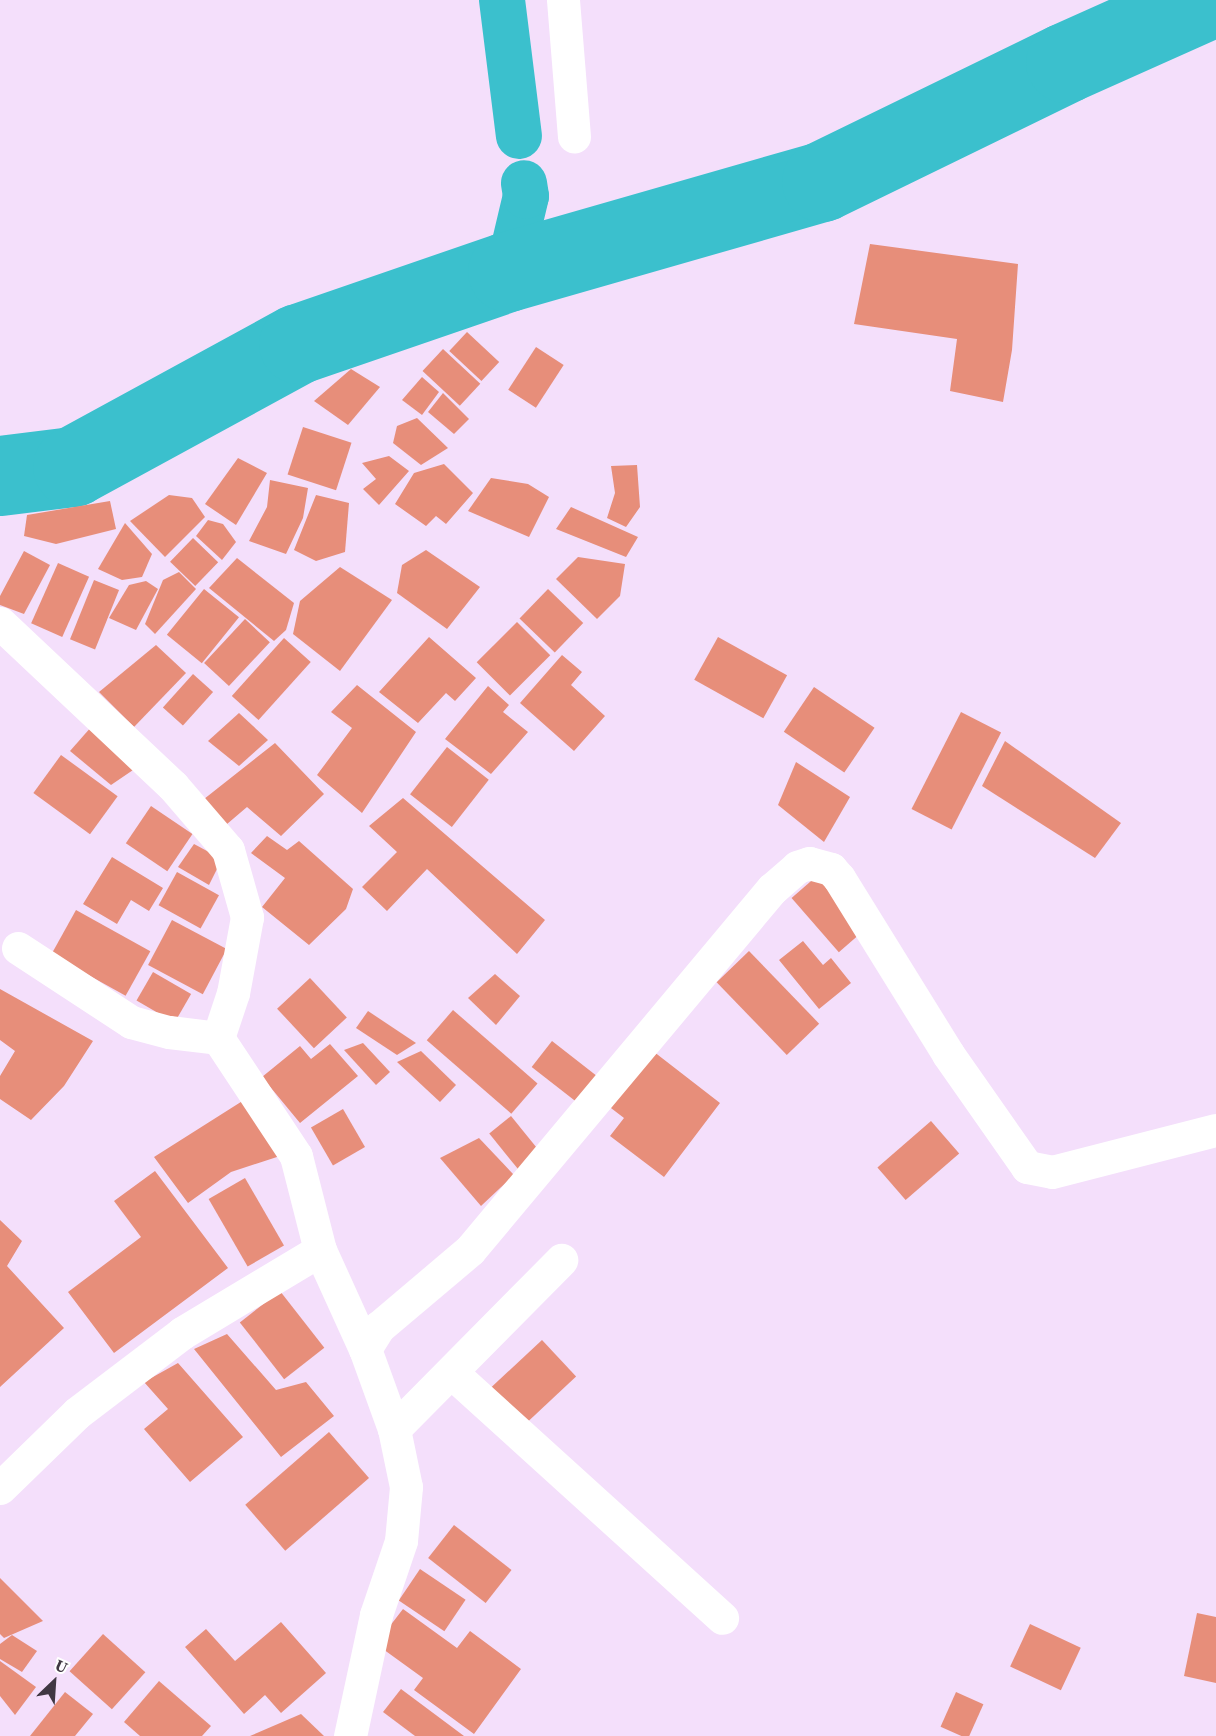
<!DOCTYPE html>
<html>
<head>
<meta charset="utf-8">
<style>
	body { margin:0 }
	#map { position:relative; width:1216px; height:1736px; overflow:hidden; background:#f4dffb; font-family:"Source Serif 4",serif }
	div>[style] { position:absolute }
	.canal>* { height:46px; margin:-23px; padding:0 23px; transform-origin:23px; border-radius:23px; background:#3bc0cd }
	.river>* { height:80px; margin:-40px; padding:0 40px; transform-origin:40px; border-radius:40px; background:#3bc0cd }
	.building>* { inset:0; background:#e78e7a; transform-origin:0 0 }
	.minor>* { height:33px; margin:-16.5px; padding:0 16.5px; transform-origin:16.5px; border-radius:16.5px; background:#fff }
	span { translate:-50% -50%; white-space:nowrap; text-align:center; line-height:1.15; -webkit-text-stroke:6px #fff; paint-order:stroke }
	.north { position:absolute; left:24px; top:1652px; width:60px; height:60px; -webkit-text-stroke:4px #fff; paint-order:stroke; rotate:25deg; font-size:16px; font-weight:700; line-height:24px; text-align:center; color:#403843 }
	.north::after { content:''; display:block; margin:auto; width:21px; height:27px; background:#403843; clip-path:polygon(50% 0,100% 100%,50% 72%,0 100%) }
</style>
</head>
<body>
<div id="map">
	<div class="canal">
		<i style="left:502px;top:0;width:137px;rotate:82.9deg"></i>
		<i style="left:508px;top:272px;width:78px;rotate:-76.7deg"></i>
		<i style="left:526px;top:196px;width:13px;rotate:-99deg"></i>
	</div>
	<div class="river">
		<i style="left:0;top:476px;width:74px;rotate:-7deg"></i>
		<i style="left:73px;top:467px;width:257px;rotate:-28.6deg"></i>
		<i style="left:299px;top:344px;width:221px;rotate:-19deg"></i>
		<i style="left:508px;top:272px;width:327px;rotate:-16deg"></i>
		<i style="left:822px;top:182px;width:271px;rotate:-26deg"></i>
		<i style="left:1066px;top:63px;width:154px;rotate:-24.1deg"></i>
	</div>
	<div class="building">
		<i style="clip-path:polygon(870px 244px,1018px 264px,1012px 350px,1003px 402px,950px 391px,957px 339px,854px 324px)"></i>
		<i style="left:467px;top:332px;width:44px;height:26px;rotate:43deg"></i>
		<i style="left:536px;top:347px;width:33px;height:51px;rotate:33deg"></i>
		<i style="left:443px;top:349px;width:51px;height:30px;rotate:43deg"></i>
		<i style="clip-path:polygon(351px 369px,380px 387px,348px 425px,314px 401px)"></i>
		<i style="clip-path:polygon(422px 377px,439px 392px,422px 415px,402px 400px)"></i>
		<i style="clip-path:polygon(443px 393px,469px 419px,454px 434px,428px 412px)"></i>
		<i style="clip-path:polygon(417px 418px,448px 448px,421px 465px,393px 443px,397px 426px)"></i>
		<i style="left:303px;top:427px;width:51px;height:50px;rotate:18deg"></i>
		<i style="clip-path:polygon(389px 456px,409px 471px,379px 505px,363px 489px,376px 479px,362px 463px)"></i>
		<i style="clip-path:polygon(238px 458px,267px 473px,236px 525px,205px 504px)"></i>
		<i style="clip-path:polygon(444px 464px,473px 493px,446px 524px,436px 516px,426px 526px,395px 504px,414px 473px)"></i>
		<i style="clip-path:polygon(637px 465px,640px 507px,626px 527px,607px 518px,615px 493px,611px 466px)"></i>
		<i style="clip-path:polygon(491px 478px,528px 484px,549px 497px,529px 537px,468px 511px)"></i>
		<i style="clip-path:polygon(270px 480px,308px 488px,303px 518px,286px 554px,249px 541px,267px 507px)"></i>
		<i style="clip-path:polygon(169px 495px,192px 498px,205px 517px,165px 557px,130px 521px)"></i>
		<i style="clip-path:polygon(316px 495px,349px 503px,345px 552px,316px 561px,294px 550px)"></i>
		<i style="clip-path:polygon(110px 501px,116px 529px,56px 544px,24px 536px,27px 515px)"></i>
		<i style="clip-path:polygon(571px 507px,638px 537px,626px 557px,556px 529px)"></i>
		<i style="clip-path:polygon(208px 520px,223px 524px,236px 542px,222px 560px,196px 536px)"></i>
		<i style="clip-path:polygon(125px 523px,152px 554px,142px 577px,122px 580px,98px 569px)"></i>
		<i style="left:193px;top:538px;width:35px;height:33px;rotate:44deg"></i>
		<i style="clip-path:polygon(426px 550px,480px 587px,447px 629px,397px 593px,402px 565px)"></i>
		<i style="clip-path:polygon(24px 551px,50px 565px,24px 614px,0 605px,0 596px)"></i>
		<i style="clip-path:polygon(578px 557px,625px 564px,620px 596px,597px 619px,556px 579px)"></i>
		<i style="clip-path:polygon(237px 558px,294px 603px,286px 630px,274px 641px,209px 588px)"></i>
		<i style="left:58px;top:563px;width:34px;height:66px;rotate:24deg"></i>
		<i style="clip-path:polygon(340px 567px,392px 600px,340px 671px,293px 634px,300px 601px)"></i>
		<i style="clip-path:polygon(179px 572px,196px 589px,155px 634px,145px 624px,163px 580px)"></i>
		<i style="left:94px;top:580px;width:27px;height:64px;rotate:22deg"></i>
		<i style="clip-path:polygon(146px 581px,158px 589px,136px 630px,109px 618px,129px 585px)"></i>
		<i style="left:204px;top:589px;width:45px;height:59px;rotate:39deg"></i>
		<i style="left:548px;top:589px;width:49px;height:41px;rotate:44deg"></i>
		<i style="left:245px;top:619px;width:34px;height:60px;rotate:43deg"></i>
		<i style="left:517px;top:622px;width:47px;height:57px;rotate:45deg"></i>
		<i style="clip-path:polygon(429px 637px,476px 678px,455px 701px,446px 693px,418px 723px,379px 692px)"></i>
		<i style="left:718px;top:637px;width:79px;height:49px;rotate:29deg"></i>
		<i style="left:284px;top:638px;width:36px;height:78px;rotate:42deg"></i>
		<i style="clip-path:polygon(156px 645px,186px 673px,134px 727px,99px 692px)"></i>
		<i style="clip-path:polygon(562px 655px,582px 672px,571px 685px,605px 716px,574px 751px,520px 703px)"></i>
		<i style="left:193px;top:674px;width:27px;height:45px;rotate:42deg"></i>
		<i style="clip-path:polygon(357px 685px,416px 732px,362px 813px,317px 775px,352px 728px,331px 712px)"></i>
		<i style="clip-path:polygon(488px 686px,509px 705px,503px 712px,528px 732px,491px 774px,445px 739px)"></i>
		<i style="left:814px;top:687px;width:73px;height:54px;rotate:34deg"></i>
		<i style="left:961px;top:712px;width:45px;height:109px;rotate:27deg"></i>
		<i style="clip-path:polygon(239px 713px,268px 740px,239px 766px,208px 741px)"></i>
		<i style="clip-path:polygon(92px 726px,136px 768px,111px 785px,70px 751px)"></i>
		<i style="clip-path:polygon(1005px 741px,1121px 823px,1095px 858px,982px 786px)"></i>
		<i style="clip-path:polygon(275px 743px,324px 794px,281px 836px,247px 807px,220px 830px,199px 803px)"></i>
		<i style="left:447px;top:747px;width:53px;height:60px;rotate:38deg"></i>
		<i style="left:61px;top:755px;width:70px;height:47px;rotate:36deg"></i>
		<i style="clip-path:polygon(796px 762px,850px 797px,824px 842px,778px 805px)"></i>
		<i style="clip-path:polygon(403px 798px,545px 920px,517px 954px,427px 869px,387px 911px,362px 887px,397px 852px,369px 826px)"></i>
		<i style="left:151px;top:806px;width:50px;height:45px;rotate:34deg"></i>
		<i style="clip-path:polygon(267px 836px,287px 850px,299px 841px,353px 889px,346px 909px,309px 945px,262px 907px,285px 878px,251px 853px)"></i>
		<i style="clip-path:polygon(194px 844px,222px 859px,209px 885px,178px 867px)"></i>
		<i style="clip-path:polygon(112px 857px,163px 888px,149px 911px,131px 900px,117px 924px,83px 904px)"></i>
		<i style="left:177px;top:872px;width:48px;height:38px;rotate:29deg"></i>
		<i style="left:818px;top:875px;width:72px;height:35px;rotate:49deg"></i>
		<i style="left:76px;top:910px;width:85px;height:51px;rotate:29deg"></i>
		<i style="left:172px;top:920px;width:62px;height:51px;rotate:28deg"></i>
		<i style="clip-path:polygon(803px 941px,823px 965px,831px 958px,851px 983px,819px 1009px,779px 960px)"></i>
		<i style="left:749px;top:951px;width:101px;height:45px;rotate:46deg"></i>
		<i style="left:153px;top:972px;width:44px;height:33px;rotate:30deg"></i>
		<i style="clip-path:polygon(495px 974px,520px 996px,496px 1025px,468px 998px)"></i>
		<i style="left:310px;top:978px;width:54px;height:45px;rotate:47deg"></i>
		<i style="clip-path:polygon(0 989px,93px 1041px,64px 1086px,31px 1120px,0 1099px,0 1076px,15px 1051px,0 1040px)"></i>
		<i style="left:453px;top:1010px;width:112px;height:40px;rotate:41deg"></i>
		<i style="clip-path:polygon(368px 1011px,416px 1043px,397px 1055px,356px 1028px)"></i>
		<i style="left:552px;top:1041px;width:61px;height:33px;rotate:38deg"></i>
		<i style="clip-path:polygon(363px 1043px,390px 1072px,376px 1085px,344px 1050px)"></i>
		<i style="clip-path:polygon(330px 1044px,358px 1076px,300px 1123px,262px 1077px,300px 1046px,311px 1059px)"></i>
		<i style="clip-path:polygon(649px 1048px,720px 1103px,664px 1177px,610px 1136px,624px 1118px,607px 1105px)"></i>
		<i style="clip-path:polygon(421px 1051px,456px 1085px,440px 1102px,397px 1062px)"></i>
		<i style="clip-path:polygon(244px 1100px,280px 1156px,231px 1172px,188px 1203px,154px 1157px)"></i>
		<i style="left:343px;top:1109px;width:44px;height:37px;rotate:60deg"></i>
		<i style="left:511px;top:1116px;width:46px;height:28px;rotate:51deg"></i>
		<i style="left:931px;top:1121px;width:43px;height:71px;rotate:49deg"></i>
		<i style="clip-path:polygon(479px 1138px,514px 1175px,481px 1206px,440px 1158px)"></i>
		<i style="clip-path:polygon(155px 1171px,228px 1268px,114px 1353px,68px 1292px,141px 1237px,114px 1201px)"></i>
		<i style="left:245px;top:1178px;width:78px;height:42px;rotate:60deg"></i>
		<i style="clip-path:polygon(0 1220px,22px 1241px,7px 1266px,64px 1328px,0 1387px)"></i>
		<i style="left:280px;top:1291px;width:72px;height:51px;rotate:52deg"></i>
		<i style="clip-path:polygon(227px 1334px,276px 1390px,306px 1382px,334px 1416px,281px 1457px,194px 1349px)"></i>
		<i style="left:542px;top:1340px;width:50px;height:69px;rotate:47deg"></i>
		<i style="clip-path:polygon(178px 1363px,243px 1437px,190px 1482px,144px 1429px,168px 1409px,144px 1382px)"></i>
		<i style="left:329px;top:1432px;width:61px;height:111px;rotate:49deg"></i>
		<i style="left:454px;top:1525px;width:73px;height:42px;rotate:38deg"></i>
		<i style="left:420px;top:1569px;width:55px;height:38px;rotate:34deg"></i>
		<i style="clip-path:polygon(0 1578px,43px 1621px,4px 1638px,0 1634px)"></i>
		<i style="clip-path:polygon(403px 1609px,457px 1648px,470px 1631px,521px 1669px,474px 1734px,414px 1690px,423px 1678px,376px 1644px)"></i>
		<i style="clip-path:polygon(1197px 1613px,1216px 1617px,1216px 1683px,1184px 1676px)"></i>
		<i style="clip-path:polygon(281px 1622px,326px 1673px,281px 1713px,265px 1695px,244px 1714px,185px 1647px,206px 1629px,235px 1661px)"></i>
		<i style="left:1030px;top:1624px;width:56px;height:47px;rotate:25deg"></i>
		<i style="left:103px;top:1634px;width:57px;height:50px;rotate:42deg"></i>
		<i style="clip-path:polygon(12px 1635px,37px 1651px,22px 1672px,0 1659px,0 1644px)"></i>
		<i style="clip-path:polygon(0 1661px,36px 1687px,15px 1715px,0 1696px)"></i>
		<i style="clip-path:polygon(159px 1681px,211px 1726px,202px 1736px,140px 1736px,124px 1722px)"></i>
		<i style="clip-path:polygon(401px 1689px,464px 1736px,415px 1736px,383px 1712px)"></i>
		<i style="clip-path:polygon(65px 1692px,93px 1714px,75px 1736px,30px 1736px)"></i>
		<i style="left:956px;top:1692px;width:30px;height:38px;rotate:24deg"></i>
		<i style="clip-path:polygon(301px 1714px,324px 1736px,250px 1736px)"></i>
	</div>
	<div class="minor">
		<i style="left:563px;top:0;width:137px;rotate:85.4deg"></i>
		<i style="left:0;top:623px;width:238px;rotate:43.3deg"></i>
		<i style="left:173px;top:786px;width:84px;rotate:49.3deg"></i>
		<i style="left:228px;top:850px;width:70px;rotate:74.2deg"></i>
		<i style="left:247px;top:917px;width:77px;rotate:100.4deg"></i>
		<i style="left:233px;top:993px;width:47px;rotate:108.4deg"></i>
		<i style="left:18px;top:948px;width:135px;rotate:33.2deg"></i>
		<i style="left:131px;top:1022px;width:39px;rotate:15deg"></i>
		<i style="left:169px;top:1032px;width:49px;rotate:7deg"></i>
		<i style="left:218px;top:1038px;width:141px;rotate:56.5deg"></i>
		<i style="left:296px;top:1156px;width:97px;rotate:75.7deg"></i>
		<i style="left:320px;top:1250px;width:109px;rotate:65.6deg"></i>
		<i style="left:365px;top:1349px;width:85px;rotate:70.1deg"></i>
		<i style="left:394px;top:1429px;width:59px;rotate:78.3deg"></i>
		<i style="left:406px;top:1487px;width:54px;rotate:95.3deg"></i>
		<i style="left:401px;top:1541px;width:78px;rotate:108.7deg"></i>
		<i style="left:376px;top:1615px;width:124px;rotate:102.1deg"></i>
		<i style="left:365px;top:1349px;width:26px;rotate:-58deg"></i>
		<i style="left:379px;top:1327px;width:119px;rotate:-40.2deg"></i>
		<i style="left:470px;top:1250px;width:471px;rotate:-50.1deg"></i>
		<i style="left:772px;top:889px;width:33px;rotate:-41deg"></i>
		<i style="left:797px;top:867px;width:13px;rotate:-18deg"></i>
		<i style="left:809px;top:863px;width:23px;rotate:15deg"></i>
		<i style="left:831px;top:869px;width:12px;rotate:48deg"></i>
		<i style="left:839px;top:878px;width:207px;rotate:58.2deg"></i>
		<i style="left:948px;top:1054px;width:138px;rotate:55deg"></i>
		<i style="left:1027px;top:1167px;width:25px;rotate:11deg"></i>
		<i style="left:1052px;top:1172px;width:169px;rotate:-14.4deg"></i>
		<i style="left:451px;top:1372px;width:366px;rotate:42.2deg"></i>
		<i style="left:394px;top:1429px;width:238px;rotate:-45.3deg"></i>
		<i style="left:0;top:1488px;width:107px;rotate:-44.2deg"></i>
		<i style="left:77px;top:1413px;width:132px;rotate:-37.3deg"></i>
		<i style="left:182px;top:1333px;width:161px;rotate:-31deg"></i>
	</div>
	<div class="north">U</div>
</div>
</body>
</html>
